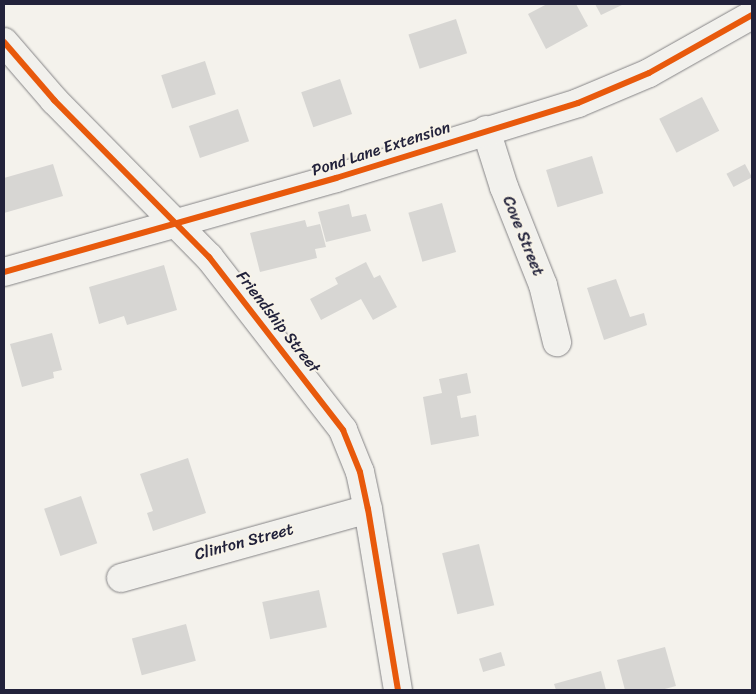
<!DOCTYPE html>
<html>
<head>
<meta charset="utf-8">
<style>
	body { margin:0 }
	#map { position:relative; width:756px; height:694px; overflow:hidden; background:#f4f2ec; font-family:Sriracha,sans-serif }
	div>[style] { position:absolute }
	.building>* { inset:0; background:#d7d6d3; transform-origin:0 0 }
	.roads { filter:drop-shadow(0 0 1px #858486) drop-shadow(0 0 1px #858486) }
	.minor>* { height:28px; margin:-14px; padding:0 14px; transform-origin:14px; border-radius:14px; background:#f2f1ed }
	.cycleway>* { height:6px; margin:-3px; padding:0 3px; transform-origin:3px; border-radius:3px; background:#e8590c }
	span { translate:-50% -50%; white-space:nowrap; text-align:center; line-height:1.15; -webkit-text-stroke:4px #f7f3e8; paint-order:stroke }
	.street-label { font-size:16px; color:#22223b }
	.frame { position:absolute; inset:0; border:5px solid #22223b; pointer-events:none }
</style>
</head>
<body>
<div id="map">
	<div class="building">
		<i style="clip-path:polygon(547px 4px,576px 4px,588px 26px,546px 49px,528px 14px)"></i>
		<i style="clip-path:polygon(595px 4px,624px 4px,601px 15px)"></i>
		<i style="left:456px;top:19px;width:36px;height:50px;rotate:72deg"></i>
		<i style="left:205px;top:61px;width:35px;height:46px;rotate:72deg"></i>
		<i style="left:340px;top:79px;width:37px;height:41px;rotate:71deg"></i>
		<i style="left:702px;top:97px;width:38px;height:48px;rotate:63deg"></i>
		<i style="left:238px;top:109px;width:34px;height:52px;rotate:71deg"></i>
		<i style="left:592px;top:156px;width:39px;height:48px;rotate:73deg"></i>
		<i style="clip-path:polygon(53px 164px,63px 196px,4px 213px,4px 178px)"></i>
		<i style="left:745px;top:164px;width:15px;height:21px;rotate:62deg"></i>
		<i style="left:442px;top:203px;width:51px;height:35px;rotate:74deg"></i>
		<i style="clip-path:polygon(349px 204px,352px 217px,366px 214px,371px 231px,326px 242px,318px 212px)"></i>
		<i style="clip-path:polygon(305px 220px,307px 227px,320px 224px,326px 247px,315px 249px,317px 258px,260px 272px,250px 233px)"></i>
		<i style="clip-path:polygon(366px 262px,374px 278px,380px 275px,397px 307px,373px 320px,361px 299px,321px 320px,310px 299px,338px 284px,335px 278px)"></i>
		<i style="clip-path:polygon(164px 265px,177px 310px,127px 325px,124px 316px,99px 324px,89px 287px)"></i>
		<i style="clip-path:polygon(616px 279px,630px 317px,644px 313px,647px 325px,604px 340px,587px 288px)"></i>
		<i style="clip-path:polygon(52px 333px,62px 370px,53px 372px,54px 378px,22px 387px,10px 344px)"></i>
		<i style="clip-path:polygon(467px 373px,471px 393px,457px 396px,461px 418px,476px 415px,479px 436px,431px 445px,423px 397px,442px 393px,439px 379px)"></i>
		<i style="clip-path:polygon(188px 458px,206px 513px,153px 531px,147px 513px,153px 511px,140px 474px)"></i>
		<i style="left:81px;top:496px;width:50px;height:39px;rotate:71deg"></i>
		<i style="left:479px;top:544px;width:63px;height:38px;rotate:76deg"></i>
		<i style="left:319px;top:590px;width:38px;height:58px;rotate:78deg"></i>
		<i style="left:186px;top:624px;width:38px;height:56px;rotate:75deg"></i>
		<i style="clip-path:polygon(665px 647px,676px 686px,661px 690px,625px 690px,617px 660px)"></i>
		<i style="left:501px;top:652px;width:14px;height:23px;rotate:73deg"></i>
		<i style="clip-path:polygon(601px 671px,606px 690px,556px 690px,554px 684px)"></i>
	</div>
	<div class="roads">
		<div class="minor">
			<i style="left:4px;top:42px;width:77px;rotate:49.2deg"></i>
			<i style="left:54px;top:100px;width:221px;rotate:45.4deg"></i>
			<i style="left:209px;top:257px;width:219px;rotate:52.2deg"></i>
			<i style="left:343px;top:430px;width:45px;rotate:68deg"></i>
			<i style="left:360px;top:472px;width:38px;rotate:78deg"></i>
			<i style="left:368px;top:509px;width:183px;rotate:80.6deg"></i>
			<i style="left:486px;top:130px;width:60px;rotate:72.5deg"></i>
			<i style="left:504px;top:187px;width:105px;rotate:68.3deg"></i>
			<i style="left:543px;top:285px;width:59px;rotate:76.2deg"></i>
			<i style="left:4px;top:272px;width:345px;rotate:-15.8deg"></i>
			<i style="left:336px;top:178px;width:253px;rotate:-17.2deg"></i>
			<i style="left:578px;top:103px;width:77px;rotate:-22.9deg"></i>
			<i style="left:649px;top:73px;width:118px;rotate:-29.4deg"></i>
			<i style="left:121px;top:578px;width:256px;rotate:-15.6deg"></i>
		</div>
	</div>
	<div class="cycleway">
		<i style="left:4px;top:42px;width:77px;rotate:49.2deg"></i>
		<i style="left:54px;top:100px;width:221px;rotate:45.4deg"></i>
		<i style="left:209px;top:257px;width:219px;rotate:52.2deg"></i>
		<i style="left:343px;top:430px;width:45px;rotate:68deg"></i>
		<i style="left:360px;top:472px;width:38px;rotate:78deg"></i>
		<i style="left:368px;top:509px;width:183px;rotate:80.6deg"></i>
		<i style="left:4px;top:272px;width:345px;rotate:-15.8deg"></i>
		<i style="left:336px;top:178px;width:253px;rotate:-17.2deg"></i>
		<i style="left:578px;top:103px;width:77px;rotate:-22.9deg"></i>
		<i style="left:649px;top:73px;width:118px;rotate:-29.4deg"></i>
	</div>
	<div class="street-label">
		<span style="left:381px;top:149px;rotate:-18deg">Pond Lane Extension</span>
		<span style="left:523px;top:236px;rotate:68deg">Cove Street</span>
		<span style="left:278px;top:322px;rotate:52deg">Friendship Street</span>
		<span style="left:244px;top:542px;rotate:-15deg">Clinton Street</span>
	</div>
	<div class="frame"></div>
</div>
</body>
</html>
